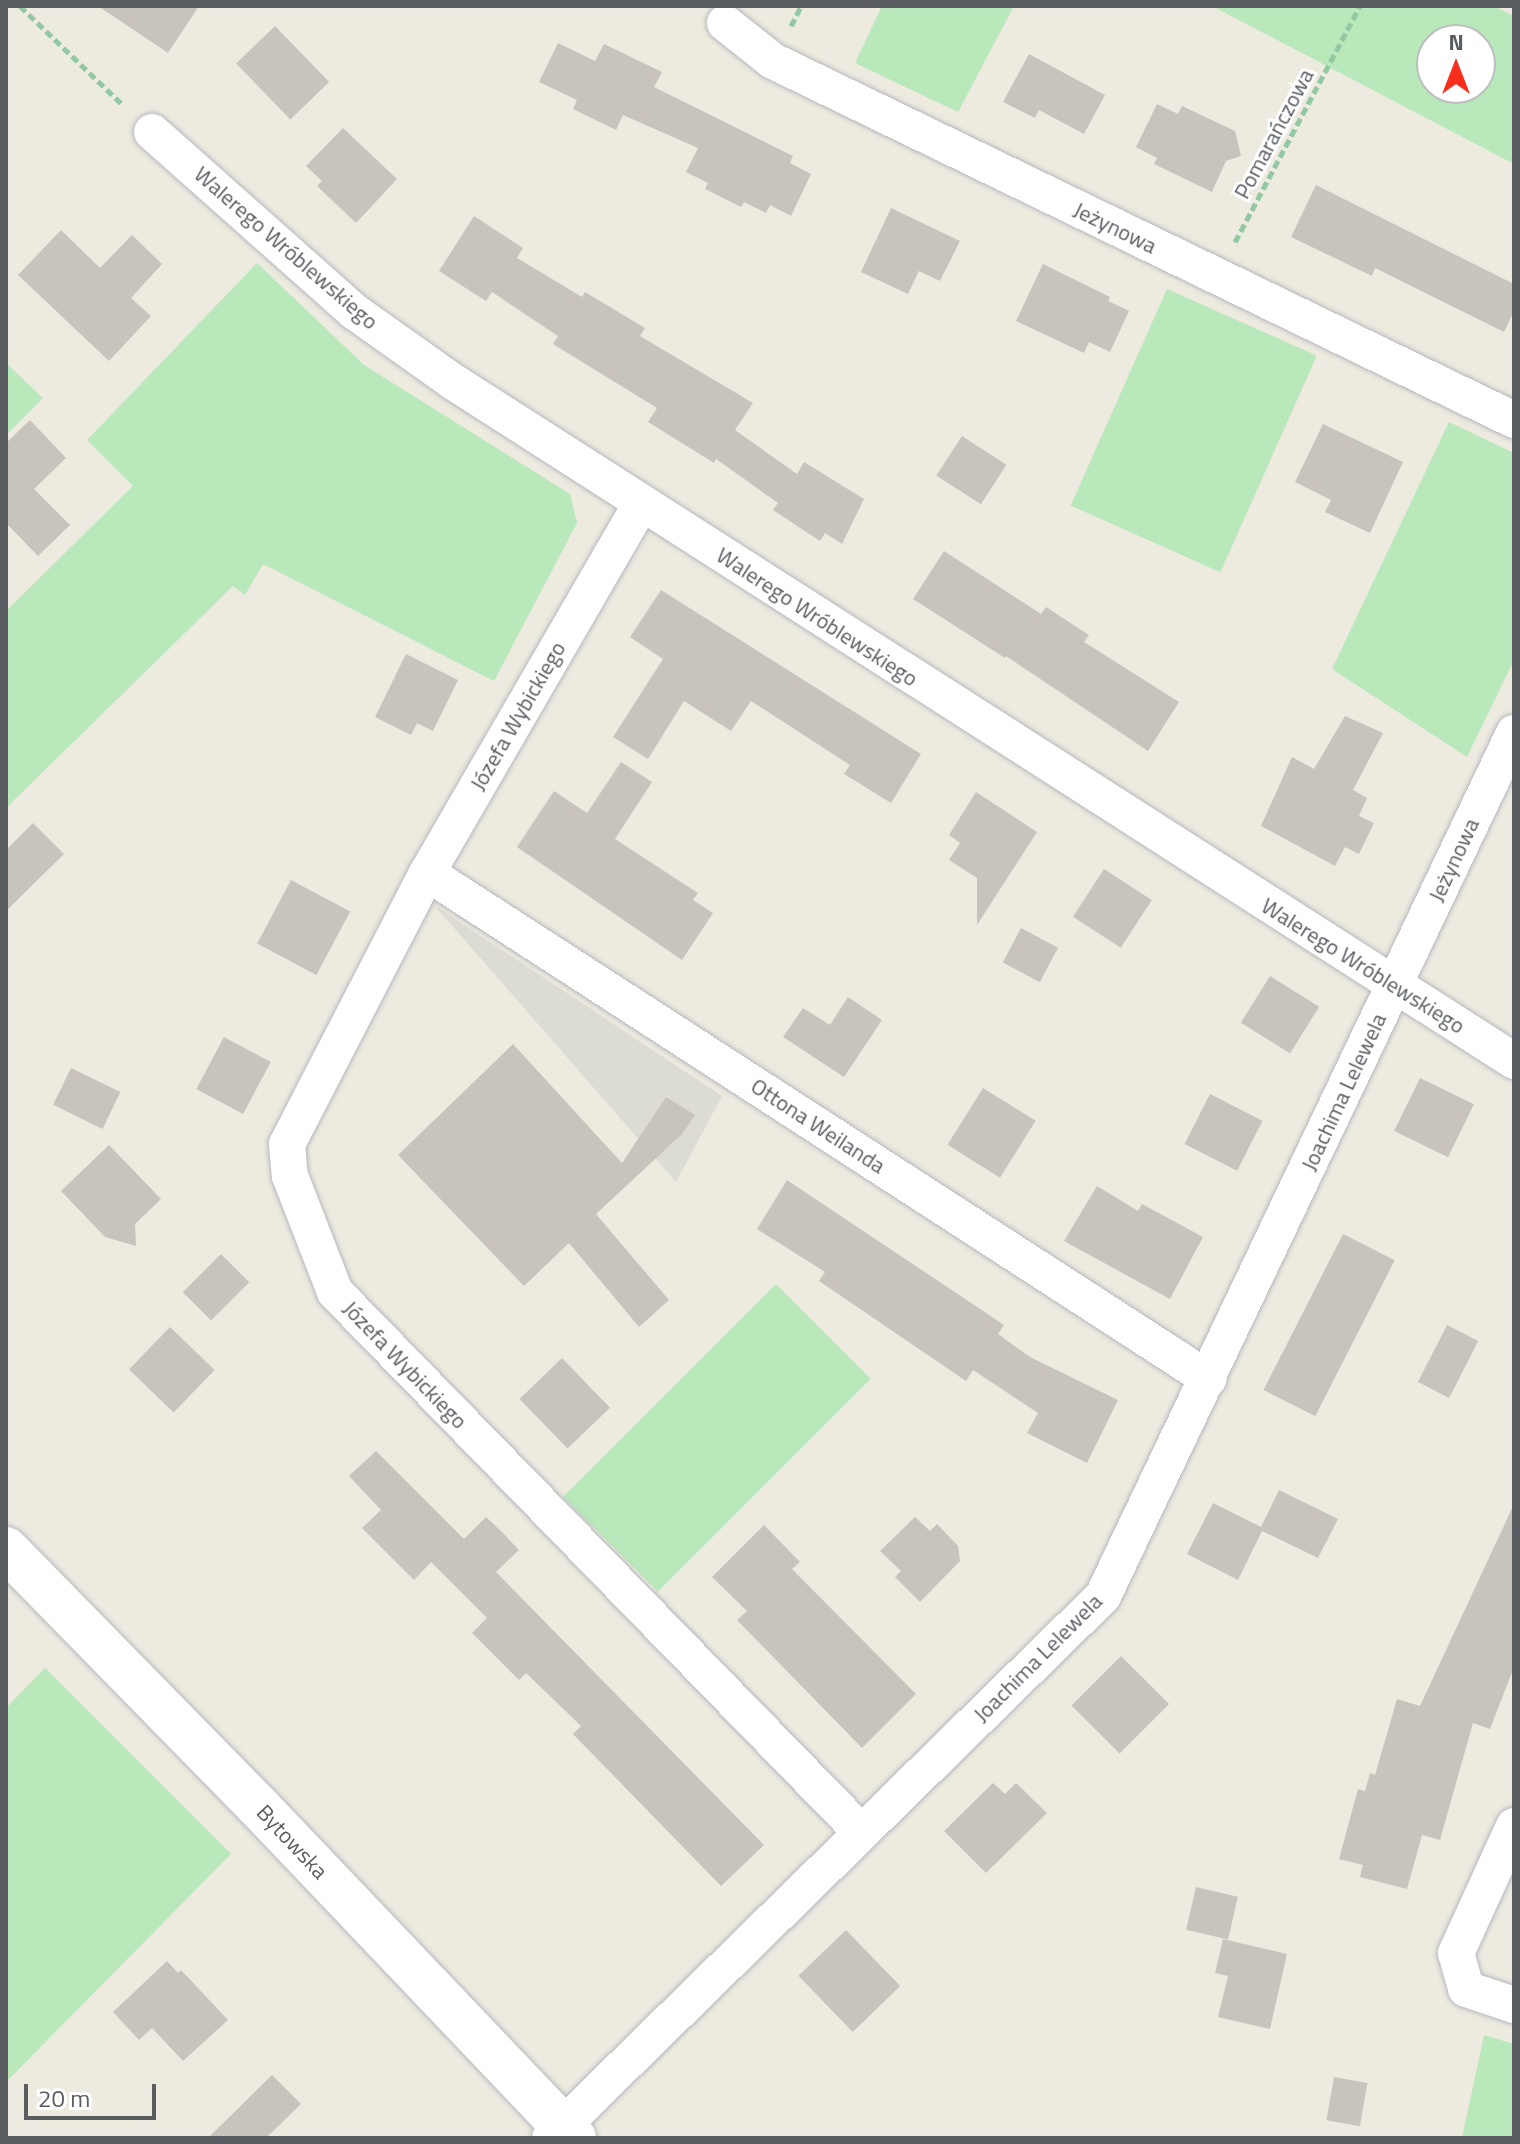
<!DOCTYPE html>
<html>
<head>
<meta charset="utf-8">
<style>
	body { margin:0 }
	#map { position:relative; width:1520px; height:2144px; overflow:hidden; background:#edeadf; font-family:"Titillium Web",sans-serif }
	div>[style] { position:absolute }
	.industrial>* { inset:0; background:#dddcd4 }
	.green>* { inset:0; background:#b9e8ba; transform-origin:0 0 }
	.building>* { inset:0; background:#c8c4bd; transform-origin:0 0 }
	.path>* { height:5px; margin-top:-2.5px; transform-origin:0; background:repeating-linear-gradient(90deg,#92c8a2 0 8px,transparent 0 12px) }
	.roads { filter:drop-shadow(0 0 2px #b6b8be) drop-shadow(0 0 2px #b6b8be) }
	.street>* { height:36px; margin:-18px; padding:0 18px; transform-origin:18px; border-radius:18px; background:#fff }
	.secondary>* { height:44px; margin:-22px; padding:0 22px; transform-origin:22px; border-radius:22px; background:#fff }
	span { translate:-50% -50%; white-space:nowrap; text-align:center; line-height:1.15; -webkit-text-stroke:6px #fff; paint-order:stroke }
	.street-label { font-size:22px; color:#595d62 }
	.frame { position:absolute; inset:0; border:8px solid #595d62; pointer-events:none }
	.north { position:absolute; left:1416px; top:24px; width:80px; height:80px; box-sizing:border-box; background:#fff; border:2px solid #bdbec0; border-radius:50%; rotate:0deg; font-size:22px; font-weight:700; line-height:32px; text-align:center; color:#595d62 }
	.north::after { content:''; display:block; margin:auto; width:28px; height:36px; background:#f72e1c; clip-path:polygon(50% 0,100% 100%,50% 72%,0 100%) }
	.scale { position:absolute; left:24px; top:2084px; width:132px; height:36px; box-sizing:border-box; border:4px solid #595d62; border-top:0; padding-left:10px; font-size:24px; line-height:28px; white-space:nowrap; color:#595d62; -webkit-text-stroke:6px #fff; paint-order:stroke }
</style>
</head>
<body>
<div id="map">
	<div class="industrial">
		<i style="clip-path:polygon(434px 905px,722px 1096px,676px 1182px)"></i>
	</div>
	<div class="green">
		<i style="clip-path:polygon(882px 6px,1014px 6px,958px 112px,855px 63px)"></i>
		<i style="clip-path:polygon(evenodd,1212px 6px,1494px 6px,1514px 16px,1514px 164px,1212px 6px,1480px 40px,1480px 88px,1432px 88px,1432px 40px,1480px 40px)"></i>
		<i style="clip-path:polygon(257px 263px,364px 365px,570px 494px,577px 523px,494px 681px,263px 564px,245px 595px,233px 586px,6px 808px,6px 611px,133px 486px,87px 440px)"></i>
		<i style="left:1167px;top:289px;width:164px;height:237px;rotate:24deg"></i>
		<i style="clip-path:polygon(6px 363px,43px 398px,6px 435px)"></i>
		<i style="clip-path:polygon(1449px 422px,1514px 453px,1514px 660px,1467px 757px,1332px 669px)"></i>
		<i style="left:776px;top:1284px;width:134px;height:301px;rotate:45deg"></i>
		<i style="clip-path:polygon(45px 1668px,231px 1854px,6px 2082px,6px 1708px)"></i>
		<i style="clip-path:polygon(1484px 2035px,1514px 2044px,1514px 2138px,1462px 2138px)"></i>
	</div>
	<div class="building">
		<i style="clip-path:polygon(98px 6px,199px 6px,168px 53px)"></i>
		<i style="left:275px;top:26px;width:78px;height:54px;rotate:46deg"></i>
		<i style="clip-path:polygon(558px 43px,595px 61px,604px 44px,662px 72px,654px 87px,793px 156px,790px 163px,811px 174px,791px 216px,770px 205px,766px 213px,744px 202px,741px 207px,705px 189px,708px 183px,686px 172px,698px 148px,623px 115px,616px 130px,573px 109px,577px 100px,539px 82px)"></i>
		<i style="clip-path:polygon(1029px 54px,1105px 95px,1084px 134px,1039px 110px,1035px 118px,1003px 102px)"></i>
		<i style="clip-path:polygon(1157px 104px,1178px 114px,1182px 106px,1235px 131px,1241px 156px,1226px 161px,1212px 192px,1154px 164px,1157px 158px,1136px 147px)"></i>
		<i style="clip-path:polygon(343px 128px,397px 179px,356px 223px,317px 186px,322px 181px,306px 166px)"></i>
		<i style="clip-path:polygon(1316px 185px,1514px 284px,1514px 311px,1504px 332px,1375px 268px,1372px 276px,1291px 237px)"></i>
		<i style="clip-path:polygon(891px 208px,960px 241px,940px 281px,919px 271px,908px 294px,861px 272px)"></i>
		<i style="clip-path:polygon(474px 216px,523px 248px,517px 258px,582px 297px,585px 292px,645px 328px,640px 336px,753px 403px,735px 430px,797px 474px,804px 462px,864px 499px,842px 544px,825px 533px,820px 541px,773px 510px,778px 503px,716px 459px,714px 463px,648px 422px,657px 408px,553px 344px,558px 336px,492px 292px,486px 301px,439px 271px)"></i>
		<i style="clip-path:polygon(61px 230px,100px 268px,132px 235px,162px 264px,131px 298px,151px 316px,109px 361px,18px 275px)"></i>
		<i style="clip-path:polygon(1043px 264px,1110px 297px,1108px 301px,1129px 311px,1110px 352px,1089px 342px,1084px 353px,1016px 321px)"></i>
		<i style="clip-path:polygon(30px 420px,66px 458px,34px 489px,70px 525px,38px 556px,6px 523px,6px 443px)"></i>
		<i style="clip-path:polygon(1323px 424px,1403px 462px,1370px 533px,1325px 512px,1331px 500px,1295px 482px)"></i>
		<i style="left:962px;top:436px;width:53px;height:47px;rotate:33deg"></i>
		<i style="clip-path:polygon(944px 551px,1041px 614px,1046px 607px,1089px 635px,1084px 642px,1179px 702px,1148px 751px,1006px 656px,1005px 658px,913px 599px)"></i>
		<i style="clip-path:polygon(661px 590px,921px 754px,891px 803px,844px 774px,850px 765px,751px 701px,731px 731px,684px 701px,648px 759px,613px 737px,663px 659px,630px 637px)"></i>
		<i style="clip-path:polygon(406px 654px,458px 680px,433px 731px,417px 723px,411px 735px,375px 717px)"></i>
		<i style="clip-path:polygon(1345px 716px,1383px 733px,1353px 790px,1367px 798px,1359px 816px,1374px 823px,1359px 854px,1345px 847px,1335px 866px,1261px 826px,1292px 757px,1314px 769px)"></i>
		<i style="clip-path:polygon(621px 762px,652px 782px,615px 839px,698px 893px,693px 900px,713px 913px,682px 960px,517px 847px,554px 791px,587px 813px)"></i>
		<i style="clip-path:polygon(976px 792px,1037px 832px,977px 925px,977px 878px,949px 860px,960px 843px,949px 835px)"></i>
		<i style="clip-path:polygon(33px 823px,64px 854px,6px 911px,6px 850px)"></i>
		<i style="left:1104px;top:869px;width:57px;height:57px;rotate:33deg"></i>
		<i style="left:291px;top:880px;width:67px;height:72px;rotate:28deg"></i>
		<i style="left:1021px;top:928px;width:42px;height:39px;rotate:28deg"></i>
		<i style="left:1270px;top:976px;width:58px;height:55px;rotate:32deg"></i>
		<i style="clip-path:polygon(848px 997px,882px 1020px,844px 1077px,783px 1037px,803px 1008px,830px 1025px)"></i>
		<i style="left:224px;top:1037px;width:53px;height:59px;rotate:28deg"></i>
		<i style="clip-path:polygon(513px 1044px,622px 1163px,666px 1097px,695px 1115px,682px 1134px,596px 1214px,669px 1300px,639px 1327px,569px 1243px,524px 1286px,398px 1155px)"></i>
		<i style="left:71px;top:1068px;width:55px;height:41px;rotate:26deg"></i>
		<i style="left:1420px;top:1078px;width:60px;height:59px;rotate:26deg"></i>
		<i style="left:983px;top:1088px;width:62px;height:67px;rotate:32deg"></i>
		<i style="left:1210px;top:1094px;width:59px;height:56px;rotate:27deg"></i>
		<i style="clip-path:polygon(109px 1145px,161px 1199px,135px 1224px,136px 1246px,105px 1237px,61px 1191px)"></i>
		<i style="clip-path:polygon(787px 1180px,1004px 1325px,998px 1334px,1030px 1357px,1118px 1400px,1087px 1463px,1027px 1433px,1038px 1413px,973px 1370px,966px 1381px,819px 1281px,825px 1272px,757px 1229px)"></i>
		<i style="clip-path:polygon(1097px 1186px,1138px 1211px,1142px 1204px,1203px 1237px,1170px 1299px,1064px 1241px)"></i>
		<i style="left:1343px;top:1234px;width:58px;height:175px;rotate:27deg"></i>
		<i style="left:221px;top:1254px;width:40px;height:54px;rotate:45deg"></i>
		<i style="left:1447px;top:1325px;width:35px;height:64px;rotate:27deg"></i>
		<i style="left:170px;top:1327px;width:62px;height:59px;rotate:44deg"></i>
		<i style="left:562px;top:1358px;width:69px;height:59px;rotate:46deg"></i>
		<i style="clip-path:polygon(376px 1451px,464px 1539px,486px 1517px,501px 1531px,519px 1550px,496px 1572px,764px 1845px,721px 1886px,573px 1734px,581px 1726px,526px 1673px,519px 1680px,472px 1633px,487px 1618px,431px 1562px,414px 1580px,362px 1528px,381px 1510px,349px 1476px)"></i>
		<i style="clip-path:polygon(1279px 1490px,1338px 1519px,1318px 1558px,1262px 1531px,1238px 1580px,1187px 1554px,1213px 1503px,1261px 1527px)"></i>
		<i style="clip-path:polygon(1514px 1504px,1514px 1667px,1490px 1729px,1473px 1723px,1440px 1840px,1422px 1835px,1407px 1889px,1360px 1877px,1363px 1865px,1339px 1859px,1358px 1789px,1365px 1791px,1370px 1773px,1375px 1775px,1397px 1699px,1420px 1706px)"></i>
		<i style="clip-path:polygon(915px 1517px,930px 1531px,937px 1524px,958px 1546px,960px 1561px,920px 1602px,895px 1577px,901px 1571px,880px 1551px)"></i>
		<i style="clip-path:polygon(764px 1525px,800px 1562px,792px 1569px,916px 1694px,862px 1748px,737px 1620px,747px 1611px,712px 1577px)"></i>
		<i style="left:1121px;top:1656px;width:68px;height:70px;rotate:45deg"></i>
		<i style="clip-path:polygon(993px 1783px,1005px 1794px,1016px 1783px,1047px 1813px,986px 1873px,944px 1831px)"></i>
		<i style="left:1196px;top:1887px;width:43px;height:44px;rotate:13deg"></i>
		<i style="left:846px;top:1930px;width:78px;height:66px;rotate:46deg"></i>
		<i style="clip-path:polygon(1223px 1939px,1287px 1954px,1270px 2029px,1218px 2017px,1228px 1976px,1215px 1973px)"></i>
		<i style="clip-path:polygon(167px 1961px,178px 1973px,181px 1970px,228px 2020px,183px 2061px,152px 2028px,139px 2040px,113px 2012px)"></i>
		<i style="clip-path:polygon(272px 2075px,301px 2104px,266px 2138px,208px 2138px)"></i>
		<i style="left:1334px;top:2077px;width:34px;height:44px;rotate:10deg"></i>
	</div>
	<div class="path">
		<i style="left:20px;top:6px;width:143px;rotate:43.9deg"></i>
		<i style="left:791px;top:26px;width:22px;rotate:-63deg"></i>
		<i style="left:1235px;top:242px;width:267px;rotate:-62.1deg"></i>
	</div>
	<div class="roads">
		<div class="street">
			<i style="left:725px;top:23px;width:61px;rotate:38.4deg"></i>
			<i style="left:773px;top:61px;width:823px;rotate:25.85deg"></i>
			<i style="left:152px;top:132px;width:271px;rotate:41.6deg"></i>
			<i style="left:355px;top:312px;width:119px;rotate:35.4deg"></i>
			<i style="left:452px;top:381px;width:1261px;rotate:32.63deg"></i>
			<i style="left:641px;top:504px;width:427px;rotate:120.1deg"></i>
			<i style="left:427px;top:873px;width:305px;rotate:117.3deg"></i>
			<i style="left:287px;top:1144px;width:32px;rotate:85deg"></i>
			<i style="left:290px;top:1176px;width:124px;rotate:68.8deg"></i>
			<i style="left:335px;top:1292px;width:754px;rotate:45.75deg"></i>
			<i style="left:427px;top:873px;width:931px;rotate:32.91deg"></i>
			<i style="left:1514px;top:1826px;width:140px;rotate:114.5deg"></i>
			<i style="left:1456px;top:1953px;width:37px;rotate:74deg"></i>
			<i style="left:1466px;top:1989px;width:51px;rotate:18.4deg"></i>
			<i style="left:550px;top:2138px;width:774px;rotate:-44.42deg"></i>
			<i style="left:1103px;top:1596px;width:956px;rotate:-64.53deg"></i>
		</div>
		<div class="secondary">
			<i style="left:6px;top:1549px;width:359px;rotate:45.6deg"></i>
			<i style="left:257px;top:1805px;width:460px;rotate:46.4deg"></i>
		</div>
	</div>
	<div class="street-label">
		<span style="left:1274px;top:134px;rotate:-62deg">Pomarańczowa</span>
		<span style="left:1115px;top:228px;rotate:26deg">Jeżynowa</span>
		<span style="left:286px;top:248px;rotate:41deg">Walerego Wróblewskiego</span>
		<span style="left:817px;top:617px;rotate:33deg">Walerego Wróblewskiego</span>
		<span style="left:518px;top:716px;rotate:-60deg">Józefa Wybickiego</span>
		<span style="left:1454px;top:860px;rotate:-65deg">Jeżynowa</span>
		<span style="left:1363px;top:966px;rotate:32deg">Walerego Wróblewskiego</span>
		<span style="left:1344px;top:1092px;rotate:-65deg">Joachima Lelewela</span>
		<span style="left:818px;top:1126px;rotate:33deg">Ottona Weilanda</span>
		<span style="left:405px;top:1365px;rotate:46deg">Józefa Wybickiego</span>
		<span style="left:1038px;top:1658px;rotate:-45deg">Joachima Lelewela</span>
		<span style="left:292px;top:1842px;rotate:47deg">Bytowska</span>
	</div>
	<div class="frame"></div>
	<div class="north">N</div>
	<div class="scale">20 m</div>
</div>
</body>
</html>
